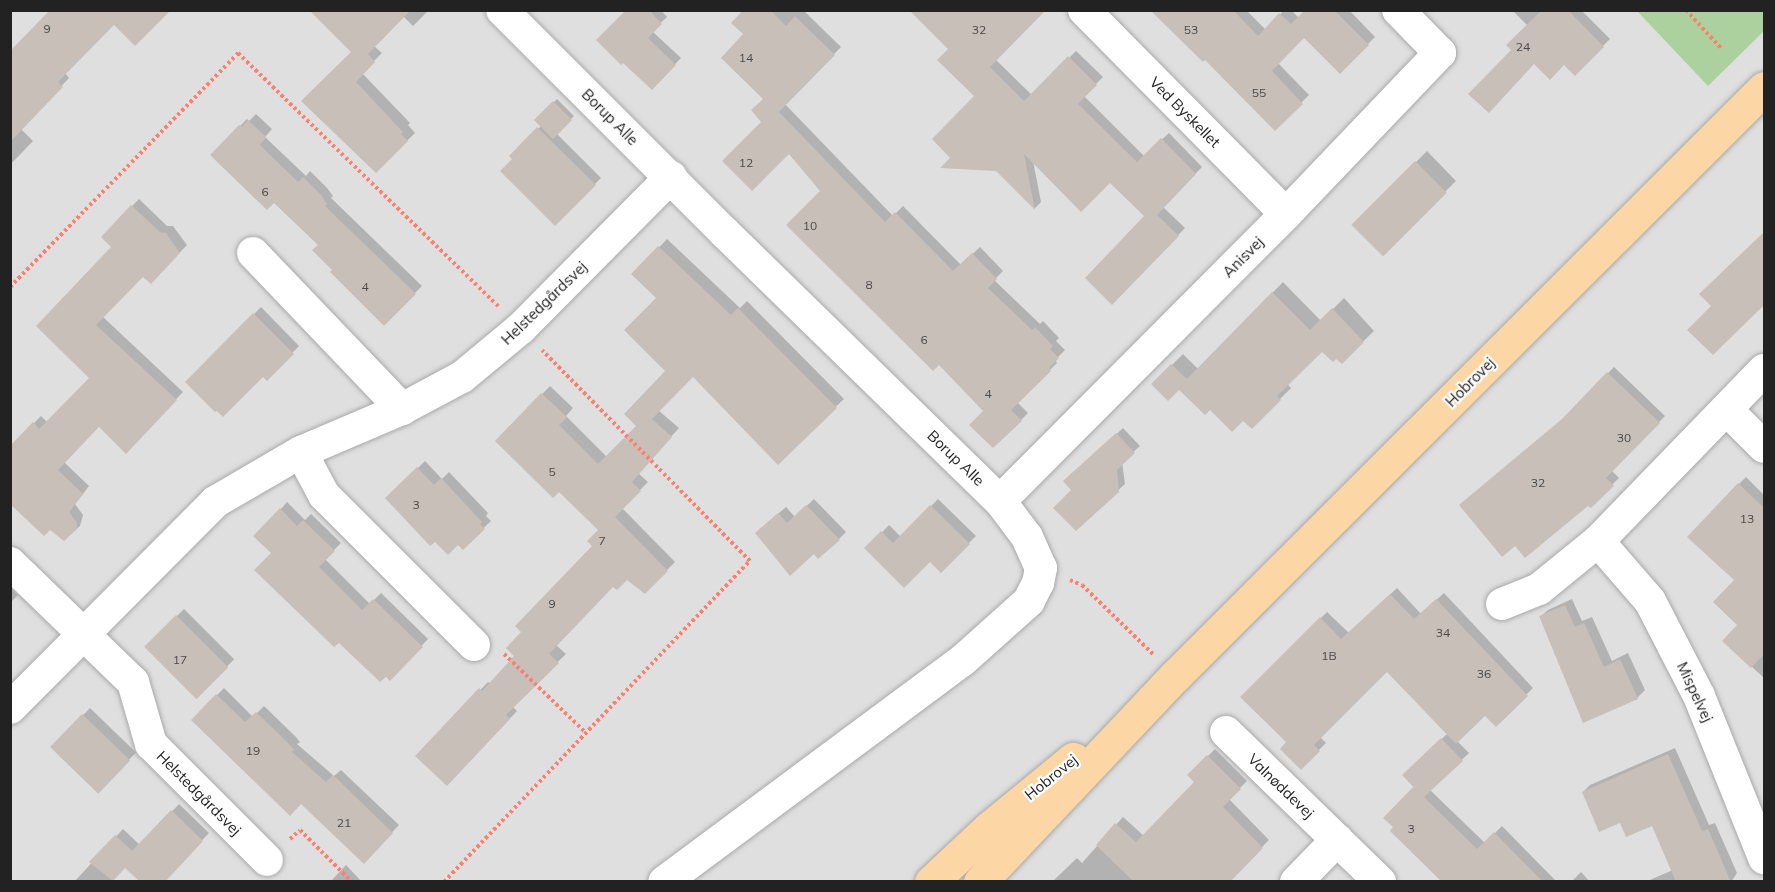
<!DOCTYPE html>
<html>
<head>
<meta charset="utf-8">
<style>
	body { margin:0 }
	#map { position:relative; width:1775px; height:892px; overflow:hidden; background:#f2efe9; font-family:Mulish,sans-serif }
	div>[style] { position:absolute }
	.residential>* { inset:0; background:#e0dfdf; transform-origin:0 0 }
	.forest>* { inset:0; background:#add19e }
	.shadow>* { inset:0; background:#0003; transform-origin:0 0 }
	.building>* { inset:0; background:#c7bfb8; transform-origin:0 0 }
	.path>* { height:4px; margin-top:-2px; transform-origin:0; background:repeating-linear-gradient(90deg,#fa8072 0 3px,transparent 0 6px) }
	.roads { filter:drop-shadow(0 0 2px #a9a9a9) drop-shadow(0 0 2px #a9a9a9) }
	.minor>* { height:32px; margin:-16px; padding:0 16px; transform-origin:16px; border-radius:16px; background:#fff }
	.major>* { height:33px; margin:-16.5px; padding:0 16.5px; transform-origin:16.5px; border-radius:16.5px; background:#fcd6a4 }
	span { translate:-50% -50%; white-space:nowrap; text-align:center; line-height:1.15; -webkit-text-stroke:4.5px #fff; paint-order:stroke }
	.number-label { font-size:12px; color:#4b4948 }
	.number-label span { -webkit-text-stroke-width:0 }
	.street-label { font-size:15px; color:#222 }
	.frame { position:absolute; inset:0; border:12px solid #222; pointer-events:none }
</style>
</head>
<body>
<div id="map">
	<div class="residential">
		<i style="left:11px;top:11px;width:1753px;height:870px"></i>
	</div>
	<div class="forest">
		<i style="clip-path:polygon(1637px 11px,1764px 11px,1764px 31px,1708px 86px)"></i>
	</div>
	<div class="shadow">
		<i style="clip-path:polygon(311px 10px,429px 10px,413px 26px,403px 16px,374px 46px,382px 53px,362px 73px,410px 123px,408px 125px,415px 133px,376px 171px,303px 101px,353px 52px)"></i>
		<i style="clip-path:polygon(628px 10px,661px 10px,667px 17px,652px 31px,681px 58px,652px 88px)"></i>
		<i style="clip-path:polygon(745px 10px,803px 10px,841px 47px,785px 104px,893px 216px,903px 206px,961px 265px,980px 247px,1003px 271px,994px 280px,1040px 324px,1043px 321px,1059px 338px,1056px 341px,1065px 350px,1055px 360px,1057px 363px,1017px 402px,1028px 413px,1021px 420px,985px 411px,822px 191px,763px 122px,765px 98px,745px 34px)"></i>
		<i style="clip-path:polygon(1168px 10px,1246px 10px,1266px 30px,1284px 10px,1291px 10px,1299px 18px,1307px 10px,1349px 10px,1375px 37px,1340px 72px,1304px 36px,1278px 63px,1309px 95px,1275px 129px)"></i>
		<i style="clip-path:polygon(1512px 10px,1581px 10px,1610px 39px,1575px 74px,1564px 63px,1534px 62px,1513px 50px,1528px 26px)"></i>
		<i style="clip-path:polygon(114px 23px,65px 73px,69px 78px,21px 129px,33px 141px,10px 165px,10px 59px)"></i>
		<i style="clip-path:polygon(1076px 51px,1103px 77px,1084px 96px,1144px 156px,1169px 133px,1202px 167px,1163px 207px,1185px 228px,1112px 303px,1146px 216px,1110px 180px,1033px 161px,1041px 202px,1035px 208px,996px 170px,952px 158px,976px 96px,939px 60px,996px 60px,1032px 95px)"></i>
		<i style="clip-path:polygon(557px 99px,574px 116px,556px 133px,601px 178px,555px 224px,511px 156px,541px 126px,536px 120px)"></i>
		<i style="clip-path:polygon(256px 114px,272px 129px,265px 137px,306px 176px,310px 171px,327px 188px,333px 196px,331px 198px,422px 286px,384px 324px,334px 270px,320px 245px,274px 201px,212px 155px,247px 119px,249px 121px)"></i>
		<i style="clip-path:polygon(1427px 151px,1456px 181px,1383px 253px,1366px 212px)"></i>
		<i style="clip-path:polygon(139px 199px,167px 226px,173px 226px,187px 245px,151px 282px,143px 275px,102px 316px,183px 392px,126px 451px,99px 425px,64px 462px,89px 486px,75px 504px,83px 515px,80px 526px,65px 539px,10px 448px,41px 416px,47px 422px,91px 378px,38px 326px,113px 247px,132px 206px)"></i>
		<i style="clip-path:polygon(1764px 233px,1764px 305px,1713px 353px,1713px 306px,1701px 294px)"></i>
		<i style="clip-path:polygon(667px 239px,740px 308px,747px 301px,844px 399px,778px 462px,694px 375px,658px 410px,679px 428px,638px 473px,648px 482px,622px 508px,675px 562px,645px 592px,627px 578px,613px 585px,556px 645px,566px 654px,512px 706px,517px 711px,447px 784px,417px 756px,488px 682px,491px 684px,516px 656px,594px 546px,600px 530px,559px 490px,497px 441px,550px 386px,573px 408px,566px 416px,607px 457px,639px 426px,667px 370px,658px 298px,634px 274px)"></i>
		<i style="clip-path:polygon(1283px 282px,1321px 321px,1344px 298px,1374px 331px,1342px 362px,1322px 349px,1287px 384px,1291px 388px,1252px 427px,1243px 419px,1210px 408px,1179px 388px,1153px 384px,1183px 354px,1198px 369px)"></i>
		<i style="clip-path:polygon(261px 307px,299px 346px,267px 379px,263px 375px,187px 382px)"></i>
		<i style="clip-path:polygon(1614px 367px,1665px 416px,1612px 471px,1619px 478px,1591px 506px,1588px 504px,1515px 544px,1569px 414px)"></i>
		<i style="clip-path:polygon(1123px 428px,1140px 446px,1122px 462px,1125px 484px,1076px 529px,1072px 475px)"></i>
		<i style="clip-path:polygon(425px 461px,442px 479px,449px 472px,488px 513px,486px 516px,491px 521px,463px 548px,387px 498px)"></i>
		<i style="clip-path:polygon(1746px 477px,1764px 495px,1764px 678px,1724px 641px,1739px 625px,1736px 580px,1739px 484px)"></i>
		<i style="clip-path:polygon(814px 499px,846px 532px,839px 539px,814px 552px,764px 526px,786px 507px,795px 517px)"></i>
		<i style="clip-path:polygon(938px 499px,976px 536px,941px 570px,930px 559px,867px 548px,889px 525px,901px 537px)"></i>
		<i style="clip-path:polygon(287px 502px,305px 520px,311px 514px,341px 543px,325px 559px,370px 604px,381px 593px,428px 639px,390px 679px,273px 553px,281px 509px)"></i>
		<i style="clip-path:polygon(10px 588px,18px 595px,10px 603px)"></i>
		<i style="clip-path:polygon(1397px 588px,1421px 614px,1444px 593px,1533px 688px,1496px 725px,1485px 714px,1457px 741px,1469px 753px,1430px 790px,1485px 843px,1502px 826px,1557px 882px,1444px 882px,1385px 818px,1416px 787px,1404px 775px,1448px 733px,1387px 670px,1320px 737px,1326px 743px,1301px 768px,1288px 742px,1242px 697px,1327px 612px,1349px 633px)"></i>
		<i style="clip-path:polygon(1572px 599px,1582px 621px,1592px 617px,1612px 661px,1628px 653px,1645px 690px,1637px 698px,1540px 617px,1548px 610px)"></i>
		<i style="left:184px;top:609px;width:71px;height:54px;rotate:45deg"></i>
		<i style="clip-path:polygon(224px 688px,253px 717px,264px 706px,296px 737px,300px 742px,297px 744px,334px 776px,341px 770px,399px 825px,364px 862px,301px 802px,193px 720px)"></i>
		<i style="left:90px;top:708px;width:64px;height:54px;rotate:44deg"></i>
		<i style="clip-path:polygon(1675px 748px,1709px 825px,1715px 823px,1737px 873px,1731px 882px,1645px 882px,1673px 870px,1653px 824px,1621px 821px,1583px 792px,1590px 785px)"></i>
		<i style="clip-path:polygon(1215px 749px,1247px 781px,1229px 799px,1269px 840px,1239px 870px,1208px 882px,1054px 880px,1077px 858px,1082px 863px,1123px 817px,1144px 836px,1196px 782px,1189px 775px)"></i>
		<i style="clip-path:polygon(179px 804px,209px 833px,163px 882px,126px 866px,110px 882px,74px 882px,123px 829px,140px 845px)"></i>
		<i style="clip-path:polygon(346px 865px,362px 882px,330px 882px)"></i>
		<i style="clip-path:polygon(1581px 872px,1590px 882px,1572px 882px,1574px 879px)"></i>
	</div>
	<div class="building">
		<i style="clip-path:polygon(50px 10px,171px 10px,135px 46px,114px 25px,58px 82px,63px 87px,10px 142px,10px 51px)"></i>
		<i style="clip-path:polygon(309px 10px,411px 10px,368px 54px,375px 62px,356px 82px,403px 132px,401px 134px,408px 141px,376px 173px,301px 101px,351px 52px)"></i>
		<i style="clip-path:polygon(626px 10px,649px 10px,662px 24px,648px 38px,676px 65px,652px 90px,623px 63px,621px 65px,596px 40px)"></i>
		<i style="clip-path:polygon(743px 10px,770px 10px,786px 26px,795px 16px,835px 55px,779px 112px,885px 222px,895px 212px,953px 271px,972px 253px,997px 279px,988px 288px,1032px 330px,1035px 327px,1053px 346px,1050px 349px,1059px 358px,1049px 368px,1051px 371px,1011px 410px,1022px 421px,993px 448px,969px 425px,983px 411px,939px 365px,933px 371px,786px 225px,820px 191px,789px 154px,752px 191px,722px 161px,761px 122px,751px 110px,763px 99px,721px 58px,743px 34px,731px 23px)"></i>
		<i style="clip-path:polygon(909px 10px,1046px 10px,990px 67px,1024px 101px,1068px 56px,1097px 85px,1078px 104px,1137px 162px,1161px 138px,1196px 174px,1157px 215px,1179px 236px,1112px 305px,1085px 278px,1144px 216px,1110px 183px,1081px 212px,1024px 154px,1035px 210px,996px 171px,940px 168px,950px 158px,932px 139px,974px 96px,937px 60px,948px 49px)"></i>
		<i style="clip-path:polygon(1150px 10px,1233px 10px,1258px 36px,1279px 13px,1291px 24px,1305px 10px,1334px 10px,1369px 45px,1340px 74px,1304px 38px,1272px 71px,1303px 104px,1275px 131px,1205px 60px,1203px 62px)"></i>
		<i style="clip-path:polygon(1542px 10px,1568px 10px,1604px 47px,1575px 76px,1564px 65px,1550px 80px,1534px 64px,1489px 113px,1468px 94px,1511px 50px,1506px 45px)"></i>
		<i style="left:553px;top:101px;width:27px;height:27px;rotate:45deg"></i>
		<i style="clip-path:polygon(248px 120px,266px 137px,260px 145px,298px 182px,303px 177px,321px 195px,327px 204px,325px 206px,416px 294px,384px 326px,330px 272px,332px 270px,312px 250px,318px 245px,274px 203px,267px 210px,210px 155px,239px 125px,242px 127px)"></i>
		<i style="clip-path:polygon(537px 127px,596px 185px,555px 226px,500px 171px,512px 159px,509px 156px)"></i>
		<i style="left:1415px;top:161px;width:45px;height:90px;rotate:45deg"></i>
		<i style="clip-path:polygon(131px 205px,160px 232px,166px 233px,180px 253px,151px 284px,143px 277px,96px 325px,177px 400px,126px 454px,99px 427px,58px 470px,83px 494px,69px 512px,77px 523px,77px 529px,64px 541px,50px 530px,44px 536px,10px 504px,10px 446px,33px 422px,39px 429px,89px 378px,36px 326px,111px 247px,101px 237px)"></i>
		<i style="clip-path:polygon(1764px 232px,1764px 305px,1713px 355px,1687px 330px,1711px 306px,1699px 294px)"></i>
		<i style="clip-path:polygon(658px 246px,731px 315px,738px 308px,837px 408px,778px 465px,693px 377px,652px 419px,672px 437px,632px 482px,641px 491px,615px 517px,668px 571px,645px 594px,627px 580px,617px 590px,613px 587px,549px 654px,559px 663px,506px 715px,510px 719px,447px 786px,415px 756px,479px 688px,482px 691px,514px 656px,506px 648px,521px 632px,515px 626px,592px 546px,587px 541px,598px 530px,559px 492px,553px 498px,495px 441px,541px 393px,567px 417px,559px 425px,598px 464px,636px 426px,624px 414px,665px 371px,624px 330px,656px 298px,631px 274px)"></i>
		<i style="clip-path:polygon(1272px 292px,1310px 330px,1332px 308px,1364px 342px,1342px 364px,1336px 359px,1333px 362px,1322px 352px,1277px 396px,1281px 400px,1252px 429px,1243px 421px,1232px 432px,1210px 410px,1205px 415px,1179px 390px,1168px 401px,1151px 384px,1171px 364px,1187px 379px)"></i>
		<i style="clip-path:polygon(253px 313px,294px 354px,267px 381px,263px 377px,223px 417px,217px 411px,215px 412px,185px 382px)"></i>
		<i style="clip-path:polygon(1607px 372px,1660px 423px,1606px 478px,1614px 486px,1591px 508px,1588px 506px,1525px 558px,1515px 546px,1502px 557px,1459px 505px,1562px 419px)"></i>
		<i style="clip-path:polygon(1116px 433px,1135px 453px,1117px 470px,1119px 492px,1076px 531px,1053px 508px,1071px 490px,1063px 481px)"></i>
		<i style="clip-path:polygon(417px 467px,434px 485px,441px 478px,482px 522px,480px 524px,485px 529px,463px 550px,458px 545px,448px 555px,435px 542px,430px 546px,385px 498px)"></i>
		<i style="clip-path:polygon(1738px 483px,1764px 508px,1764px 654px,1751px 668px,1722px 641px,1737px 625px,1713px 602px,1734px 580px,1687px 537px)"></i>
		<i style="clip-path:polygon(806px 505px,840px 540px,818px 559px,814px 554px,790px 576px,755px 533px,778px 513px,787px 523px)"></i>
		<i style="clip-path:polygon(930px 505px,970px 544px,941px 573px,930px 562px,904px 588px,864px 548px,881px 531px,893px 543px)"></i>
		<i style="clip-path:polygon(280px 508px,297px 526px,303px 520px,335px 551px,319px 567px,362px 610px,373px 599px,423px 647px,390px 681px,386px 677px,380px 682px,339px 643px,334px 647px,254px 570px,271px 553px,253px 536px)"></i>
		<i style="clip-path:polygon(1390px 594px,1414px 619px,1436px 599px,1528px 696px,1496px 727px,1485px 716px,1456px 744px,1387px 672px,1314px 745px,1320px 751px,1301px 770px,1280px 749px,1286px 742px,1240px 697px,1320px 617px,1341px 639px)"></i>
		<i style="clip-path:polygon(1565px 605px,1575px 627px,1584px 623px,1604px 667px,1620px 659px,1638px 699px,1583px 723px,1539px 616px)"></i>
		<i style="left:176px;top:615px;width:74px;height:45px;rotate:45deg"></i>
		<i style="clip-path:polygon(216px 694px,245px 722px,256px 712px,289px 744px,294px 750px,292px 752px,326px 782px,333px 775px,393px 833px,364px 864px,301px 804px,290px 816px,191px 720px)"></i>
		<i style="left:82px;top:714px;width:67px;height:46px;rotate:44deg"></i>
		<i style="clip-path:polygon(1441px 738px,1463px 761px,1424px 797px,1477px 849px,1494px 832px,1543px 882px,1442px 882px,1390px 831px,1393px 827px,1383px 818px,1413px 787px,1422px 796px,1402px 775px)"></i>
		<i style="clip-path:polygon(1668px 754px,1702px 831px,1708px 829px,1731px 882px,1676px 882px,1652px 826px,1626px 837px,1620px 823px,1599px 832px,1582px 792px)"></i>
		<i style="clip-path:polygon(1207px 755px,1241px 789px,1223px 807px,1263px 848px,1230px 882px,1134px 882px,1096px 845px,1115px 823px,1136px 842px,1194px 782px,1187px 775px)"></i>
		<i style="clip-path:polygon(171px 810px,203px 841px,165px 882px,140px 882px,125px 868px,113px 881px,89px 862px,115px 835px,132px 851px)"></i>
	</div>
	<div class="path">
		<i style="left:1686px;top:10px;width:52px;rotate:47.4deg"></i>
		<i style="left:10px;top:287px;width:327px;rotate:-45.7deg"></i>
		<i style="left:238px;top:53px;width:363px;rotate:44.2deg"></i>
		<i style="left:1070px;top:580px;width:13px;rotate:23deg"></i>
		<i style="left:1082px;top:585px;width:99px;rotate:44.2deg"></i>
		<i style="left:504px;top:654px;width:112px;rotate:43.9deg"></i>
		<i style="left:290px;top:839px;width:13px;rotate:-42deg"></i>
		<i style="left:300px;top:830px;width:74px;rotate:45deg"></i>
		<i style="left:444px;top:882px;width:443px;rotate:-46.4deg"></i>
		<i style="left:750px;top:561px;width:296px;rotate:-134.6deg"></i>
	</div>
	<div class="roads">
		<div class="minor">
			<i style="left:502px;top:10px;width:315px;rotate:45deg"></i>
			<i style="left:725px;top:233px;width:384px;rotate:44.3deg"></i>
			<i style="left:1000px;top:501px;width:45px;rotate:53.1deg"></i>
			<i style="left:1027px;top:537px;width:34px;rotate:66deg"></i>
			<i style="left:1041px;top:568px;width:15px;rotate:101deg"></i>
			<i style="left:1038px;top:583px;width:20px;rotate:117deg"></i>
			<i style="left:1029px;top:601px;width:89px;rotate:138.2deg"></i>
			<i style="left:963px;top:660px;width:372px;rotate:143.4deg"></i>
			<i style="left:1084px;top:10px;width:287px;rotate:45.3deg"></i>
			<i style="left:253px;top:253px;width:216px;rotate:46.3deg"></i>
			<i style="left:1764px;top:370px;width:238px;rotate:134.1deg"></i>
			<i style="left:1598px;top:541px;width:79px;rotate:49.1deg"></i>
			<i style="left:1650px;top:601px;width:107px;rotate:62.7deg"></i>
			<i style="left:1699px;top:696px;width:175px;rotate:68.1deg"></i>
			<i style="left:1727px;top:410px;width:52px;rotate:45deg"></i>
			<i style="left:301px;top:452px;width:49px;rotate:61.9deg"></i>
			<i style="left:324px;top:495px;width:212px;rotate:45deg"></i>
			<i style="left:1000px;top:501px;width:405px;rotate:-45.1deg"></i>
			<i style="left:1286px;top:214px;width:223px;rotate:-46.3deg"></i>
			<i style="left:1440px;top:53px;width:60px;rotate:-134.3deg"></i>
			<i style="left:10px;top:563px;width:171px;rotate:44.1deg"></i>
			<i style="left:133px;top:682px;width:65px;rotate:73.8deg"></i>
			<i style="left:151px;top:744px;width:164px;rotate:45deg"></i>
			<i style="left:1502px;top:604px;width:40px;rotate:-22deg"></i>
			<i style="left:1539px;top:589px;width:76px;rotate:-39.1deg"></i>
			<i style="left:10px;top:708px;width:291px;rotate:-45.1deg"></i>
			<i style="left:215px;top:502px;width:99px;rotate:-30.2deg"></i>
			<i style="left:301px;top:452px;width:110px;rotate:-23.1deg"></i>
			<i style="left:402px;top:409px;width:68px;rotate:-28.1deg"></i>
			<i style="left:462px;top:377px;width:77px;rotate:-39.7deg"></i>
			<i style="left:521px;top:328px;width:213px;rotate:-45.2deg"></i>
			<i style="left:1226px;top:732px;width:215px;rotate:44.2deg"></i>
			<i style="left:1296px;top:882px;width:59px;rotate:-45.7deg"></i>
		</div>
		<div class="major">
			<i style="left:931px;top:882px;width:79px;rotate:-43deg"></i>
			<i style="left:989px;top:828px;width:109px;rotate:-39.4deg"></i>
			<i style="left:980px;top:882px;width:284px;rotate:-46.6deg"></i>
			<i style="left:1175px;top:676px;width:832px;rotate:-44.95deg"></i>
		</div>
	</div>
	<div class="number-label">
		<span style="left:47px;top:29px">9</span>
		<span style="left:979px;top:30px">32</span>
		<span style="left:1191px;top:30px">53</span>
		<span style="left:1523px;top:47px">24</span>
		<span style="left:746px;top:58px">14</span>
		<span style="left:1259px;top:93px">55</span>
		<span style="left:746px;top:163px">12</span>
		<span style="left:265px;top:192px">6</span>
		<span style="left:810px;top:226px">10</span>
		<span style="left:869px;top:285px">8</span>
		<span style="left:365px;top:287px">4</span>
		<span style="left:924px;top:340px">6</span>
		<span style="left:988px;top:394px">4</span>
		<span style="left:1624px;top:438px">30</span>
		<span style="left:552px;top:472px">5</span>
		<span style="left:1538px;top:483px">32</span>
		<span style="left:416px;top:505px">3</span>
		<span style="left:1747px;top:519px">13</span>
		<span style="left:602px;top:541px">7</span>
		<span style="left:552px;top:604px">9</span>
		<span style="left:1443px;top:633px">34</span>
		<span style="left:1329px;top:656px">1B</span>
		<span style="left:180px;top:660px">17</span>
		<span style="left:1484px;top:674px">36</span>
		<span style="left:253px;top:751px">19</span>
		<span style="left:344px;top:823px">21</span>
		<span style="left:1411px;top:829px">3</span>
	</div>
	<div class="street-label">
		<span style="left:1185px;top:112px;rotate:45deg">Ved Byskellet</span>
		<span style="left:610px;top:117px;rotate:45deg">Borup Alle</span>
		<span style="left:1243px;top:257px;rotate:-45deg">Anisvej</span>
		<span style="left:544px;top:303px;rotate:-44deg">Helstedgårdsvej</span>
		<span style="left:1470px;top:382px;rotate:-45deg">Hobrovej</span>
		<span style="left:956px;top:458px;rotate:44deg">Borup Alle</span>
		<span style="left:1695px;top:692px;rotate:65deg">Mispelvej</span>
		<span style="left:1051px;top:777px;rotate:-39deg">Hobrovej</span>
		<span style="left:1281px;top:786px;rotate:44deg">Valnøddevej</span>
		<span style="left:199px;top:793px;rotate:45deg">Helstedgårdsvej</span>
	</div>
	<div class="frame"></div>
</div>
</body>
</html>
